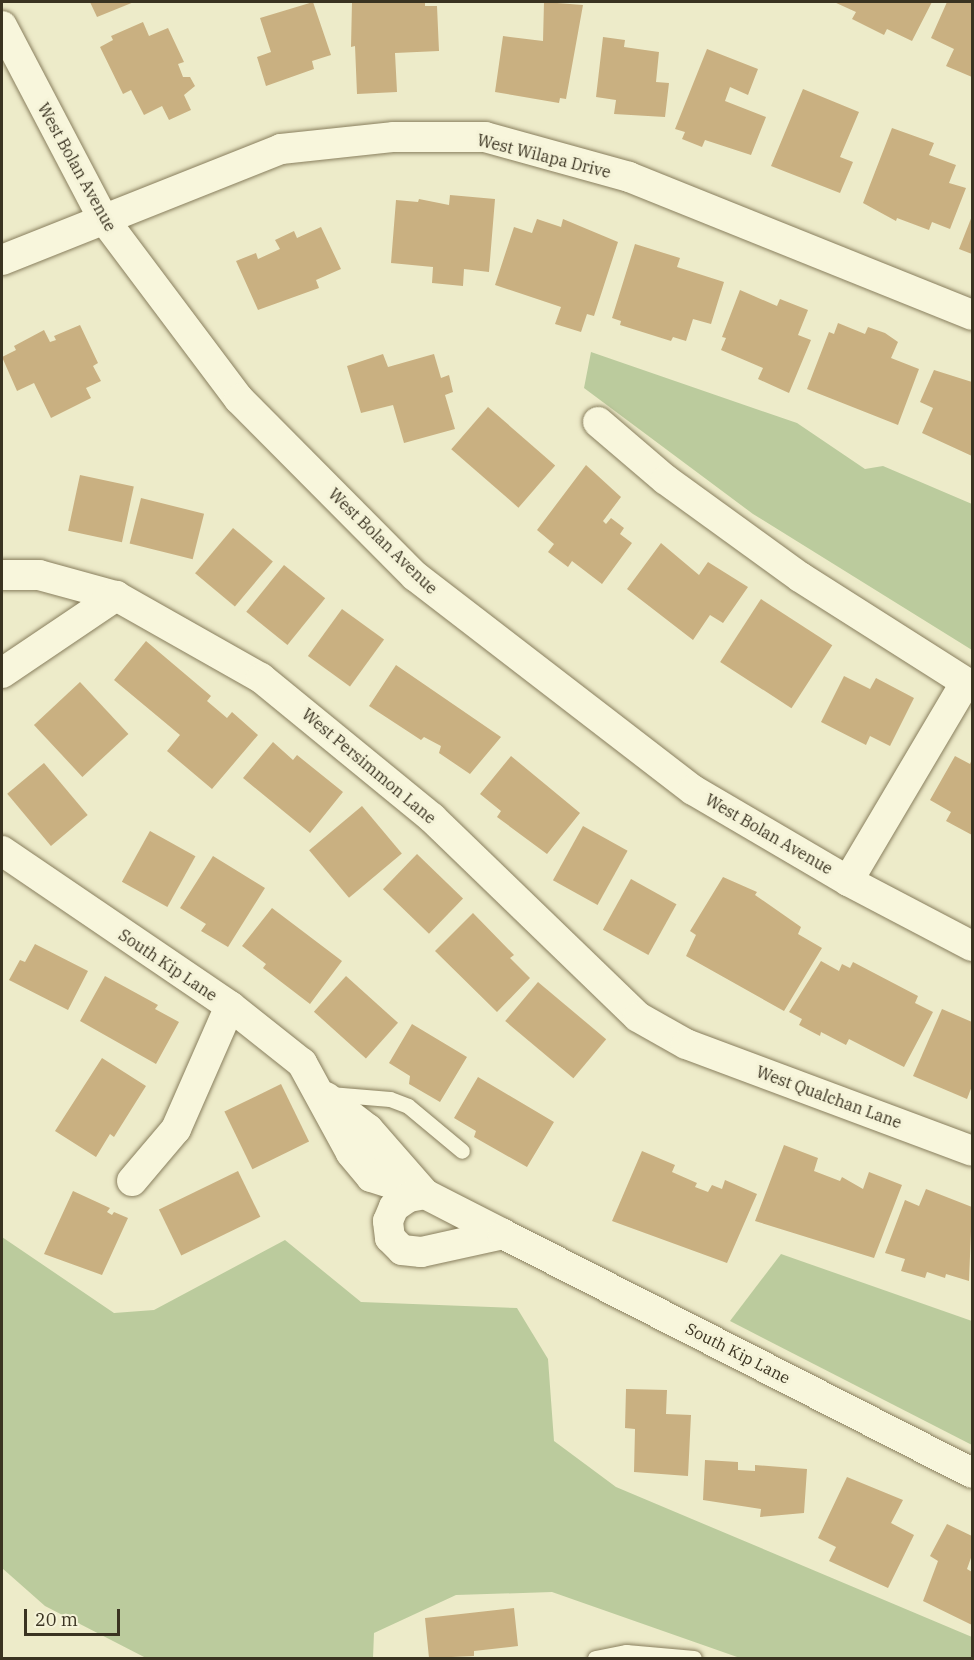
<!DOCTYPE html>
<html>
<head>
<meta charset="utf-8">
<style>
	body { margin:0 }
	#map { position:relative; width:974px; height:1660px; overflow:hidden; background:#edebc9; font-family:"IBM Plex Serif",serif }
	div>[style] { position:absolute }
	.green>* { inset:0; background:#bbcb9d }
	.building>* { inset:0; background:#c9b081; transform-origin:0 0 }
	.roads { filter:drop-shadow(0 0 2px #897f5e) drop-shadow(0 0 2px #897f5e) }
	.service>* { height:15px; margin:-7.5px; padding:0 7.5px; transform-origin:7.5px; border-radius:7.5px; background:#f8f6dc }
	.minor>* { height:30px; margin:-15px; padding:0 15px; transform-origin:15px; border-radius:15px; background:#f8f6dc }
	span { translate:-50% -50%; white-space:nowrap; text-align:center; line-height:1.15; -webkit-text-stroke:6px #f5f3d8; paint-order:stroke }
	.street-label { font-size:16px; color:#3a3321 }
	.frame { position:absolute; inset:0; border:3px solid #3a3321; pointer-events:none }
	.scale { position:absolute; left:24px; top:1609px; width:96px; height:27px; box-sizing:border-box; border:3px solid #3a3321; border-top:0; padding-left:8px; font-size:18px; line-height:21px; white-space:nowrap; color:#3a3321; -webkit-text-stroke:4px #f5f3d8; paint-order:stroke }
</style>
</head>
<body>
<div id="map">
	<div class="green">
		<i style="clip-path:polygon(591px 352px,797px 423px,865px 469px,883px 466px,972px 504px,972px 650px,753px 514px,584px 388px)"></i>
		<i style="clip-path:polygon(2px 1237px,114px 1313px,154px 1310px,285px 1240px,361px 1302px,517px 1308px,548px 1359px,554px 1441px,616px 1487px,972px 1637px,972px 1658px,740px 1658px,552px 1592px,456px 1595px,374px 1633px,373px 1658px,146px 1658px,45px 1606px,2px 1568px)"></i>
		<i style="clip-path:polygon(781px 1254px,972px 1321px,972px 1445px,730px 1321px)"></i>
	</div>
	<div class="building">
		<i style="clip-path:polygon(90px 2px,134px 2px,97px 17px)"></i>
		<i style="clip-path:polygon(313px 2px,331px 55px,312px 61px,314px 69px,266px 86px,257px 57px,271px 52px,260px 18px)"></i>
		<i style="clip-path:polygon(352px 2px,425px 2px,425px 6px,437px 6px,439px 51px,395px 53px,397px 92px,357px 94px,355px 46px,351px 47px)"></i>
		<i style="clip-path:polygon(544px 2px,583px 5px,566px 99px,560px 98px,559px 103px,495px 92px,503px 36px,543px 41px)"></i>
		<i style="clip-path:polygon(834px 2px,932px 2px,912px 41px,887px 29px,884px 35px,852px 19px,856px 12px)"></i>
		<i style="clip-path:polygon(947px 2px,972px 2px,972px 77px,946px 66px,954px 49px,931px 38px)"></i>
		<i style="clip-path:polygon(143px 22px,149px 36px,168px 28px,184px 62px,178px 64px,183px 77px,190px 77px,195px 86px,184px 95px,191px 110px,169px 120px,162px 106px,144px 115px,131px 90px,123px 94px,100px 47px,113px 40px,111px 36px)"></i>
		<i style="clip-path:polygon(603px 37px,625px 40px,624px 47px,659px 52px,656px 82px,669px 83px,665px 117px,614px 114px,616px 100px,596px 97px)"></i>
		<i style="clip-path:polygon(707px 49px,758px 69px,748px 95px,730px 87px,725px 101px,766px 117px,751px 155px,705px 140px,702px 147px,682px 139px,685px 132px,675px 129px)"></i>
		<i style="clip-path:polygon(803px 89px,859px 112px,840px 157px,853px 162px,840px 193px,771px 166px)"></i>
		<i style="clip-path:polygon(892px 128px,934px 143px,929px 155px,956px 165px,949px 183px,966px 188px,950px 229px,932px 222px,929px 230px,897px 218px,896px 221px,863px 203px)"></i>
		<i style="clip-path:polygon(450px 195px,495px 199px,489px 272px,464px 269px,463px 286px,432px 283px,433px 267px,391px 263px,396px 200px,418px 202px,419px 199px,449px 205px)"></i>
		<i style="clip-path:polygon(972px 216px,972px 254px,959px 249px)"></i>
		<i style="clip-path:polygon(537px 219px,561px 227px,563px 219px,618px 242px,594px 316px,587px 314px,581px 332px,555px 324px,561px 307px,495px 285px,514px 227px,532px 233px)"></i>
		<i style="clip-path:polygon(321px 227px,341px 269px,316px 280px,319px 288px,258px 310px,236px 261px,256px 253px,258px 259px,280px 249px,275px 240px,294px 231px,297px 238px)"></i>
		<i style="clip-path:polygon(635px 244px,680px 258px,677px 267px,724px 282px,711px 324px,693px 319px,686px 341px,673px 337px,671px 341px,620px 325px,621px 321px,612px 318px)"></i>
		<i style="clip-path:polygon(740px 290px,777px 306px,780px 299px,808px 310px,798px 335px,811px 340px,789px 393px,758px 379px,763px 368px,721px 350px,726px 338px,722px 337px)"></i>
		<i style="clip-path:polygon(838px 323px,865px 334px,868px 327px,885px 333px,898px 342px,891px 358px,919px 369px,898px 425px,807px 389px,829px 332px,834px 334px)"></i>
		<i style="clip-path:polygon(80px 325px,98px 363px,93px 366px,101px 381px,86px 388px,91px 398px,51px 418px,34px 383px,17px 391px,2px 357px,16px 350px,14px 346px,44px 330px,50px 342px,56px 340px,54px 336px)"></i>
		<i style="clip-path:polygon(383px 354px,388px 367px,434px 354px,441px 378px,449px 375px,453px 392px,445px 395px,455px 429px,404px 443px,393px 405px,361px 413px,347px 366px)"></i>
		<i style="clip-path:polygon(934px 370px,972px 382px,972px 456px,922px 433px,933px 408px,920px 402px)"></i>
		<i style="left:488px;top:407px;width:89px;height:56px;rotate:41deg"></i>
		<i style="clip-path:polygon(586px 465px,621px 497px,603px 521px,606px 524px,611px 518px,624px 528px,620px 534px,632px 543px,602px 584px,572px 561px,568px 567px,548px 552px,554px 544px,537px 530px)"></i>
		<i style="left:80px;top:475px;width:55px;height:57px;rotate:12deg"></i>
		<i style="left:141px;top:498px;width:65px;height:47px;rotate:14deg"></i>
		<i style="left:233px;top:528px;width:52px;height:59px;rotate:40deg"></i>
		<i style="clip-path:polygon(661px 543px,699px 575px,708px 562px,748px 587px,723px 623px,710px 615px,693px 640px,627px 589px)"></i>
		<i style="left:284px;top:565px;width:53px;height:60px;rotate:39deg"></i>
		<i style="left:761px;top:599px;width:85px;height:75px;rotate:33deg"></i>
		<i style="left:342px;top:609px;width:52px;height:58px;rotate:36deg"></i>
		<i style="clip-path:polygon(146px 641px,211px 696px,207px 701px,227px 718px,232px 712px,258px 735px,212px 789px,167px 751px,180px 735px,114px 680px)"></i>
		<i style="clip-path:polygon(396px 665px,501px 737px,470px 774px,439px 753px,441px 746px,424px 737px,421px 740px,369px 706px)"></i>
		<i style="clip-path:polygon(844px 676px,870px 689px,876px 678px,914px 698px,890px 746px,870px 736px,866px 745px,821px 722px)"></i>
		<i style="left:80px;top:682px;width:71px;height:63px;rotate:47deg"></i>
		<i style="clip-path:polygon(273px 742px,293px 760px,297px 755px,343px 792px,310px 833px,243px 778px)"></i>
		<i style="clip-path:polygon(511px 756px,580px 813px,547px 854px,497px 817px,501px 811px,480px 794px)"></i>
		<i style="clip-path:polygon(955px 756px,970px 764px,972px 759px,972px 835px,946px 821px,951px 812px,930px 800px)"></i>
		<i style="left:44px;top:763px;width:68px;height:48px;rotate:50deg"></i>
		<i style="left:362px;top:806px;width:62px;height:69px;rotate:50deg"></i>
		<i style="left:583px;top:826px;width:51px;height:62px;rotate:29deg"></i>
		<i style="left:150px;top:831px;width:52px;height:58px;rotate:29deg"></i>
		<i style="left:417px;top:854px;width:64px;height:49px;rotate:44deg"></i>
		<i style="clip-path:polygon(213px 856px,265px 888px,228px 947px,201px 931px,206px 924px,180px 908px)"></i>
		<i style="clip-path:polygon(723px 877px,757px 892px,755px 895px,801px 927px,798px 934px,822px 948px,784px 1011px,686px 956px,696px 935px,690px 931px)"></i>
		<i style="left:631px;top:879px;width:52px;height:58px;rotate:29deg"></i>
		<i style="clip-path:polygon(272px 908px,342px 961px,310px 1004px,263px 968px,266px 964px,242px 946px)"></i>
		<i style="clip-path:polygon(473px 913px,514px 955px,510px 958px,530px 978px,497px 1012px,435px 951px)"></i>
		<i style="clip-path:polygon(35px 944px,88px 971px,68px 1010px,9px 980px,20px 960px,25px 962px)"></i>
		<i style="clip-path:polygon(821px 961px,839px 971px,842px 964px,850px 968px,853px 962px,918px 996px,915px 1003px,933px 1012px,904px 1067px,849px 1039px,846px 1045px,821px 1032px,820px 1036px,799px 1025px,802px 1019px,789px 1012px)"></i>
		<i style="clip-path:polygon(105px 976px,158px 1005px,155px 1009px,179px 1022px,156px 1064px,80px 1021px)"></i>
		<i style="left:346px;top:976px;width:70px;height:48px;rotate:42deg"></i>
		<i style="left:538px;top:982px;width:89px;height:51px;rotate:40deg"></i>
		<i style="clip-path:polygon(942px 1009px,972px 1022px,972px 1086px,967px 1099px,913px 1076px)"></i>
		<i style="clip-path:polygon(412px 1024px,467px 1057px,440px 1102px,409px 1084px,410px 1076px,389px 1063px)"></i>
		<i style="clip-path:polygon(102px 1058px,146px 1086px,114px 1137px,110px 1134px,96px 1157px,55px 1131px)"></i>
		<i style="clip-path:polygon(478px 1077px,554px 1122px,527px 1167px,474px 1137px,476px 1131px,454px 1118px)"></i>
		<i style="left:281px;top:1084px;width:64px;height:63px;rotate:64deg"></i>
		<i style="clip-path:polygon(784px 1145px,818px 1158px,814px 1171px,840px 1181px,842px 1177px,863px 1189px,869px 1172px,902px 1185px,874px 1258px,755px 1221px)"></i>
		<i style="clip-path:polygon(642px 1151px,675px 1165px,672px 1172px,697px 1183px,695px 1187px,708px 1192px,712px 1185px,722px 1189px,725px 1180px,757px 1194px,727px 1263px,612px 1221px)"></i>
		<i style="left:238px;top:1171px;width:51px;height:88px;rotate:64deg"></i>
		<i style="clip-path:polygon(926px 1189px,972px 1207px,969px 1281px,946px 1274px,945px 1278px,927px 1272px,925px 1278px,901px 1271px,905px 1259px,885px 1253px,905px 1200px,919px 1206px)"></i>
		<i style="clip-path:polygon(73px 1191px,110px 1208px,107px 1212px,112px 1215px,114px 1212px,128px 1218px,102px 1275px,44px 1254px)"></i>
		<i style="clip-path:polygon(626px 1389px,667px 1390px,666px 1414px,691px 1415px,688px 1476px,634px 1472px,635px 1429px,625px 1428px)"></i>
		<i style="clip-path:polygon(705px 1460px,738px 1462px,738px 1470px,755px 1471px,755px 1465px,807px 1469px,804px 1513px,760px 1517px,761px 1509px,703px 1500px)"></i>
		<i style="clip-path:polygon(847px 1477px,903px 1500px,891px 1523px,914px 1535px,888px 1588px,829px 1561px,836px 1547px,818px 1538px)"></i>
		<i style="clip-path:polygon(947px 1524px,972px 1536px,972px 1555px,967px 1569px,972px 1572px,972px 1625px,923px 1601px,938px 1561px,930px 1556px)"></i>
		<i style="clip-path:polygon(514px 1608px,518px 1646px,474px 1651px,474px 1656px,429px 1658px,425px 1618px)"></i>
	</div>
	<div class="roads">
		<div class="service">
			<i style="left:330px;top:1094px;width:60px;rotate:4.8deg"></i>
			<i style="left:390px;top:1099px;width:19px;rotate:21deg"></i>
			<i style="left:408px;top:1106px;width:70px;rotate:39.8deg"></i>
			<i style="left:595px;top:1658px;width:32px;rotate:-11deg"></i>
			<i style="left:626px;top:1652px;width:68px;rotate:5deg"></i>
		</div>
		<div class="minor">
			<i style="left:2px;top:26px;width:217px;rotate:62.3deg"></i>
			<i style="left:103px;top:218px;width:226px;rotate:53.1deg"></i>
			<i style="left:239px;top:399px;width:250px;rotate:45.2deg"></i>
			<i style="left:415px;top:576px;width:351px;rotate:37.6deg"></i>
			<i style="left:693px;top:790px;width:180px;rotate:30.4deg"></i>
			<i style="left:848px;top:881px;width:140px;rotate:27.7deg"></i>
			<i style="left:2px;top:260px;width:300px;rotate:-21.7deg"></i>
			<i style="left:281px;top:149px;width:114px;rotate:-6.1deg"></i>
			<i style="left:394px;top:137px;width:91px"></i>
			<i style="left:485px;top:137px;width:149px;rotate:15.5deg"></i>
			<i style="left:629px;top:177px;width:370px;rotate:21.9deg"></i>
			<i style="left:598px;top:422px;width:89px;rotate:40.5deg"></i>
			<i style="left:666px;top:480px;width:165px;rotate:35.9deg"></i>
			<i style="left:800px;top:577px;width:204px;rotate:32.4deg"></i>
			<i style="left:2px;top:575px;width:37px"></i>
			<i style="left:39px;top:575px;width:80px;rotate:15.3deg"></i>
			<i style="left:116px;top:596px;width:167px;rotate:29.5deg"></i>
			<i style="left:261px;top:678px;width:221px;rotate:39.3deg"></i>
			<i style="left:432px;top:818px;width:286px;rotate:44deg"></i>
			<i style="left:638px;top:1017px;width:55px;rotate:29.4deg"></i>
			<i style="left:686px;top:1044px;width:305px;rotate:20.5deg"></i>
			<i style="left:2px;top:673px;width:138px;rotate:-34deg"></i>
			<i style="left:2px;top:851px;width:276px;rotate:34.2deg"></i>
			<i style="left:230px;top:1006px;width:92px;rotate:38.4deg"></i>
			<i style="left:302px;top:1063px;width:102px;rotate:61.4deg"></i>
			<i style="left:351px;top:1153px;width:31px;rotate:50deg"></i>
			<i style="left:371px;top:1177px;width:57px;rotate:17.5deg"></i>
			<i style="left:848px;top:881px;width:230px;rotate:-59.4deg"></i>
			<i style="left:326px;top:1097px;width:53px;rotate:37.3deg"></i>
			<i style="left:368px;top:1129px;width:85px;rotate:48.8deg"></i>
			<i style="left:132px;top:1181px;width:68px;rotate:-49.8deg"></i>
			<i style="left:176px;top:1129px;width:134px;rotate:-66.3deg"></i>
			<i style="left:503px;top:1234px;width:84px;rotate:167.6deg"></i>
			<i style="left:421px;top:1252px;width:19px;rotate:-174deg"></i>
			<i style="left:402px;top:1250px;width:17px;rotate:-135deg"></i>
			<i style="left:390px;top:1238px;width:17px;rotate:-97deg"></i>
			<i style="left:388px;top:1221px;width:15px;rotate:-67deg"></i>
			<i style="left:394px;top:1207px;width:18px;rotate:-34deg"></i>
			<i style="left:409px;top:1197px;width:16px;rotate:-11deg"></i>
			<i style="left:425px;top:1194px;width:88px;rotate:27.1deg"></i>
			<i style="left:503px;top:1234px;width:526px;rotate:27deg"></i>
		</div>
	</div>
	<div class="street-label">
		<span style="left:544px;top:156px;rotate:14deg">West Wilapa Drive</span>
		<span style="left:77px;top:167px;rotate:61deg">West Bolan Avenue</span>
		<span style="left:383px;top:541px;rotate:44deg">West Bolan Avenue</span>
		<span style="left:369px;top:766px;rotate:40deg">West Persimmon Lane</span>
		<span style="left:769px;top:834px;rotate:30deg">West Bolan Avenue</span>
		<span style="left:168px;top:965px;rotate:34deg">South Kip Lane</span>
		<span style="left:829px;top:1097px;rotate:20deg">West Qualchan Lane</span>
		<span style="left:738px;top:1353px;rotate:27deg">South Kip Lane</span>
	</div>
	<div class="frame"></div>
	<div class="scale">20 m</div>
</div>
</body>
</html>
